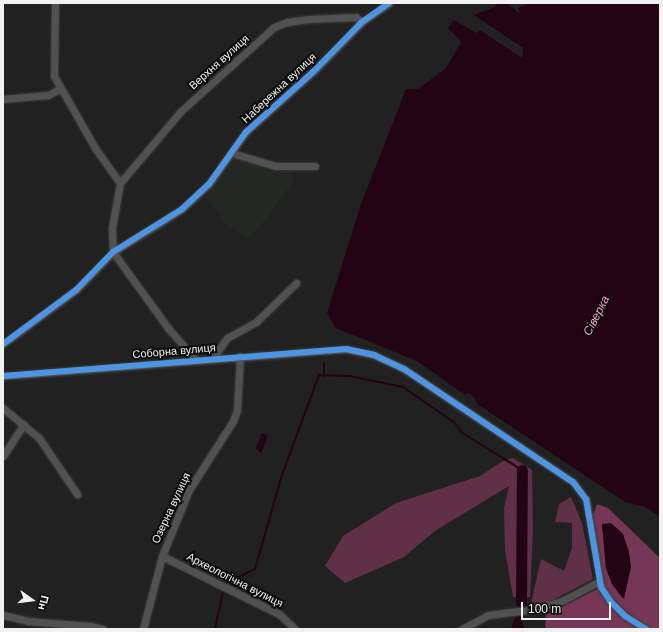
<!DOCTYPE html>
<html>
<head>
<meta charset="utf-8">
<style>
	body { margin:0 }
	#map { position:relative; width:663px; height:632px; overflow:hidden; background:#212121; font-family:Arial,sans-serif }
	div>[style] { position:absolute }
	.built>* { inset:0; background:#242822 }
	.green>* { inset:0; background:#603046 }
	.forest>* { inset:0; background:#763655 }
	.water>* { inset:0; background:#230413 }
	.stream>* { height:2px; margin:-1px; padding:0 1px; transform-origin:1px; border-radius:1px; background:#230413 }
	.river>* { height:11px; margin:-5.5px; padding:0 5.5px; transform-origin:5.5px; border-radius:5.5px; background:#230413 }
	.roads { filter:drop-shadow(0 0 1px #3c3d3c) drop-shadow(0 0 1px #3c3d3c) }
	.minor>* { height:7px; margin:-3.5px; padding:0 3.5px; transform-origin:3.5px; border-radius:3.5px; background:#505150 }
	.cycleway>* { height:6px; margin:-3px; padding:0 3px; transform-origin:3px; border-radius:3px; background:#4d94e3 }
	span { translate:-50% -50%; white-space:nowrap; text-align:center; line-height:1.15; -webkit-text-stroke:4px #0b0c0b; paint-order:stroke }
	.street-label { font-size:11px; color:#f0f1f0 }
	.water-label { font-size:12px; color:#f8a1c7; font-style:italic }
	.frame { position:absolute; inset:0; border:4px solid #f0f1f0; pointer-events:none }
	.north { position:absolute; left:12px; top:580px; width:40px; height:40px; -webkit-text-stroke:3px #0b0c0b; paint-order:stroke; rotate:104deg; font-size:11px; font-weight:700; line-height:16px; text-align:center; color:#f0f1f0 }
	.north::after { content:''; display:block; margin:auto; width:14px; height:18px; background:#f0f1f0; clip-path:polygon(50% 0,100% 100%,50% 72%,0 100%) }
	.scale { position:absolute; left:521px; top:602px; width:90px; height:18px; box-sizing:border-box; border:2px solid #f0f1f0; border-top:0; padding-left:5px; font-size:12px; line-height:14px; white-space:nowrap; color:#f0f1f0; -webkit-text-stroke:3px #0b0c0b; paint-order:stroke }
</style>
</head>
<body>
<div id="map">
	<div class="built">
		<i style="clip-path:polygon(236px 156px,270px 169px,289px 168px,294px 180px,270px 214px,248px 239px,227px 225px,205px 197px)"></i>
	</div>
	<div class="green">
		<i style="clip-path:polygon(513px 458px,532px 470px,533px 529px,530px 597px,513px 597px,505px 550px,504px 508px,509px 486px,435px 531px,404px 557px,345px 583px,325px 566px,343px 536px,396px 503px,480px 476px,503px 461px)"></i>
		<i style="clip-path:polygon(571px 497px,582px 523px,593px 579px,547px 603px,531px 603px,541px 559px,564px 571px,572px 548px,572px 523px,555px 522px,559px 504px)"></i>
	</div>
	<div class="forest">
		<i style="clip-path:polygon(evenodd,597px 504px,608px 508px,660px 558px,660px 629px,545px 629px,546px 615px,603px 586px,593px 515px,597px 504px,602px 524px,623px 599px,612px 584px,606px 568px,602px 524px)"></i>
	</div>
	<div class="water">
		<i style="clip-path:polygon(497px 3px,507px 3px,520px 14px,518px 8px,530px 3px,660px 3px,660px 517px,645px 507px,625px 502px,477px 404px,475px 398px,469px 393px,465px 395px,417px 361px,336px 328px,327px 313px,361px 204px,406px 89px,418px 89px,446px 68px,461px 42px,448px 28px,454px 20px,476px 33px,480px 30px,522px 58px,523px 48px,474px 15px,495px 7px)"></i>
		<i style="clip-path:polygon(262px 433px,268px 436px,261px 454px,256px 448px)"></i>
		<i style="clip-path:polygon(611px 523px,623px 534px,629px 552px,631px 567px,624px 599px,612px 584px,606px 568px,602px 524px)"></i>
		<i style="clip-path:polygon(521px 616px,524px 629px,511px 629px,515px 617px)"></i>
	</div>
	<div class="stream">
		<i style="left:324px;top:376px;width:13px;rotate:-90deg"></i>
		<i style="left:228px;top:582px;width:30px;rotate:-26deg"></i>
		<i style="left:255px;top:569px;width:98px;rotate:-74deg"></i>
		<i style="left:282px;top:475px;width:107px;rotate:-69.7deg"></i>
		<i style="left:319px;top:375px;width:31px;rotate:2deg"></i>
		<i style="left:350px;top:376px;width:54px;rotate:11.7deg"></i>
		<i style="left:403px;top:387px;width:63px;rotate:34.7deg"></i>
		<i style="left:455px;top:423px;width:11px;rotate:56deg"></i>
		<i style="left:461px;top:432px;width:72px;rotate:31.9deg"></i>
		<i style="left:215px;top:629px;width:39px;rotate:-78deg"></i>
	</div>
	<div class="river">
		<i style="left:521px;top:602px;width:132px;rotate:-89.6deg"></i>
	</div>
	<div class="roads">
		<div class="minor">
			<i style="left:55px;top:3px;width:73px;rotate:90.8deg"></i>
			<i style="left:54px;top:76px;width:83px;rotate:60.3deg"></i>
			<i style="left:95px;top:148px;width:43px;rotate:54.5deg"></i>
			<i style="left:120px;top:183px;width:46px;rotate:100.1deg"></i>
			<i style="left:112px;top:228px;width:24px;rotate:88deg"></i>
			<i style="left:113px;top:252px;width:94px;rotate:54.1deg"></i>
			<i style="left:168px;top:328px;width:41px;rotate:48.9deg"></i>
			<i style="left:3px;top:99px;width:45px;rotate:-5.1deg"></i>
			<i style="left:48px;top:95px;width:13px;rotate:-29deg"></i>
			<i style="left:232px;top:153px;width:46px;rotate:16.5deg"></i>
			<i style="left:276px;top:166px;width:39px"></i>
			<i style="left:120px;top:183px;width:93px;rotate:-49.8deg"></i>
			<i style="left:180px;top:112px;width:127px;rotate:-42.1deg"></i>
			<i style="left:274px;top:27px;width:14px;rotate:-21deg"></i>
			<i style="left:287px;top:22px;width:22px;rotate:-8deg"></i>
			<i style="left:309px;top:19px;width:47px;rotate:-2.4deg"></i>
			<i style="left:356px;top:17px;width:8px;rotate:40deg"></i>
			<i style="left:3px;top:344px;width:91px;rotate:-36.5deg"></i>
			<i style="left:76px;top:290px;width:53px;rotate:-45.8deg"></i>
			<i style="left:113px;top:252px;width:81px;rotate:-31.9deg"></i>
			<i style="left:182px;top:209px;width:37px;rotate:-43deg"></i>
			<i style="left:209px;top:184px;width:64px;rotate:-54.6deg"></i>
			<i style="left:246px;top:132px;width:91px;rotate:-41.9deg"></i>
			<i style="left:314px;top:71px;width:69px;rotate:-45.6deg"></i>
			<i style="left:362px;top:22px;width:33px;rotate:-35deg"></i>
			<i style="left:213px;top:358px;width:24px;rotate:-55deg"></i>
			<i style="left:227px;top:338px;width:33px;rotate:-29deg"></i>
			<i style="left:256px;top:322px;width:56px;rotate:-44.3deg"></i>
			<i style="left:3px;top:376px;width:344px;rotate:-4.5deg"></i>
			<i style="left:346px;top:349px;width:29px;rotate:12deg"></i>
			<i style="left:374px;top:355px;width:33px;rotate:25deg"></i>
			<i style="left:404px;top:369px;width:203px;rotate:33.8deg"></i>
			<i style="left:573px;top:482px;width:21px;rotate:53deg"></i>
			<i style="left:586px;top:499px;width:89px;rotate:80.3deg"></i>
			<i style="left:601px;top:587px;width:17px;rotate:57deg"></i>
			<i style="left:610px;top:601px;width:21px;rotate:45deg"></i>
			<i style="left:625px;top:616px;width:25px;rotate:32deg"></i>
			<i style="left:3px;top:408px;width:47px;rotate:39.8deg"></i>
			<i style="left:39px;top:438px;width:68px;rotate:55.8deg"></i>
			<i style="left:3px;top:456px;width:38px;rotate:-57deg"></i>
			<i style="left:162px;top:556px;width:131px;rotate:26.4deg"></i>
			<i style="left:279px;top:614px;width:22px;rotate:43deg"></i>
			<i style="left:3px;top:615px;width:26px;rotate:13deg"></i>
			<i style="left:28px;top:621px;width:62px;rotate:4.6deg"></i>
			<i style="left:90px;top:626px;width:13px;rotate:13deg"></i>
			<i style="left:143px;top:629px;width:75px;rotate:-75.4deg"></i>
			<i style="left:162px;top:556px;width:71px;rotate:-67.8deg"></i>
			<i style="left:189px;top:490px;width:82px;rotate:-57.5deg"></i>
			<i style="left:233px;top:421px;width:12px;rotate:-70deg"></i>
			<i style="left:237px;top:410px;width:54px;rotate:-86.8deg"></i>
			<i style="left:462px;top:629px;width:30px;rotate:-28deg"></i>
			<i style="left:488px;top:615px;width:47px;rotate:-7.3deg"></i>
			<i style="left:535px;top:609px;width:30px;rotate:-17deg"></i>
			<i style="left:564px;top:600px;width:40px;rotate:-28deg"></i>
		</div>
	</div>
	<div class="cycleway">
		<i style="left:3px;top:344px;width:91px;rotate:-36.5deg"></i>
		<i style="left:76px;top:290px;width:53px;rotate:-45.8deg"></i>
		<i style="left:113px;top:252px;width:81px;rotate:-31.9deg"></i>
		<i style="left:182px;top:209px;width:37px;rotate:-43deg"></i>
		<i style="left:209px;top:184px;width:64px;rotate:-54.6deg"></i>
		<i style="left:246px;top:132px;width:91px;rotate:-41.9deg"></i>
		<i style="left:314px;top:71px;width:69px;rotate:-45.6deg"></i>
		<i style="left:362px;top:22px;width:33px;rotate:-35deg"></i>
		<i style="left:3px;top:376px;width:344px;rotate:-4.5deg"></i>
		<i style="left:346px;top:349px;width:29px;rotate:12deg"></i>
		<i style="left:374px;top:355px;width:33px;rotate:25deg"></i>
		<i style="left:404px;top:369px;width:203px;rotate:33.8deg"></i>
		<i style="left:573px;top:482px;width:21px;rotate:53deg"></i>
		<i style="left:586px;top:499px;width:89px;rotate:80.3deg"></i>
		<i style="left:601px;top:587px;width:17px;rotate:57deg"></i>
		<i style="left:610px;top:601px;width:21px;rotate:45deg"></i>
		<i style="left:625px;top:616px;width:25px;rotate:32deg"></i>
	</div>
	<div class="street-label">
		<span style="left:219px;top:62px;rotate:-42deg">Верхня вулиця</span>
		<span style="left:279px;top:88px;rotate:-43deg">Набережна вулиця</span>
		<span style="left:174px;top:351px;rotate:-5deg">Соборна вулиця</span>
		<span style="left:171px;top:508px;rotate:-65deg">Озерна вулиця</span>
		<span style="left:235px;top:580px;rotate:27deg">Археологічна вулиця</span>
	</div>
	<div class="water-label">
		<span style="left:597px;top:316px;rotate:-63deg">Сіверка</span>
	</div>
	<div class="frame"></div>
	<div class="north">Пн</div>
	<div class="scale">100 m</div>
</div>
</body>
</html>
